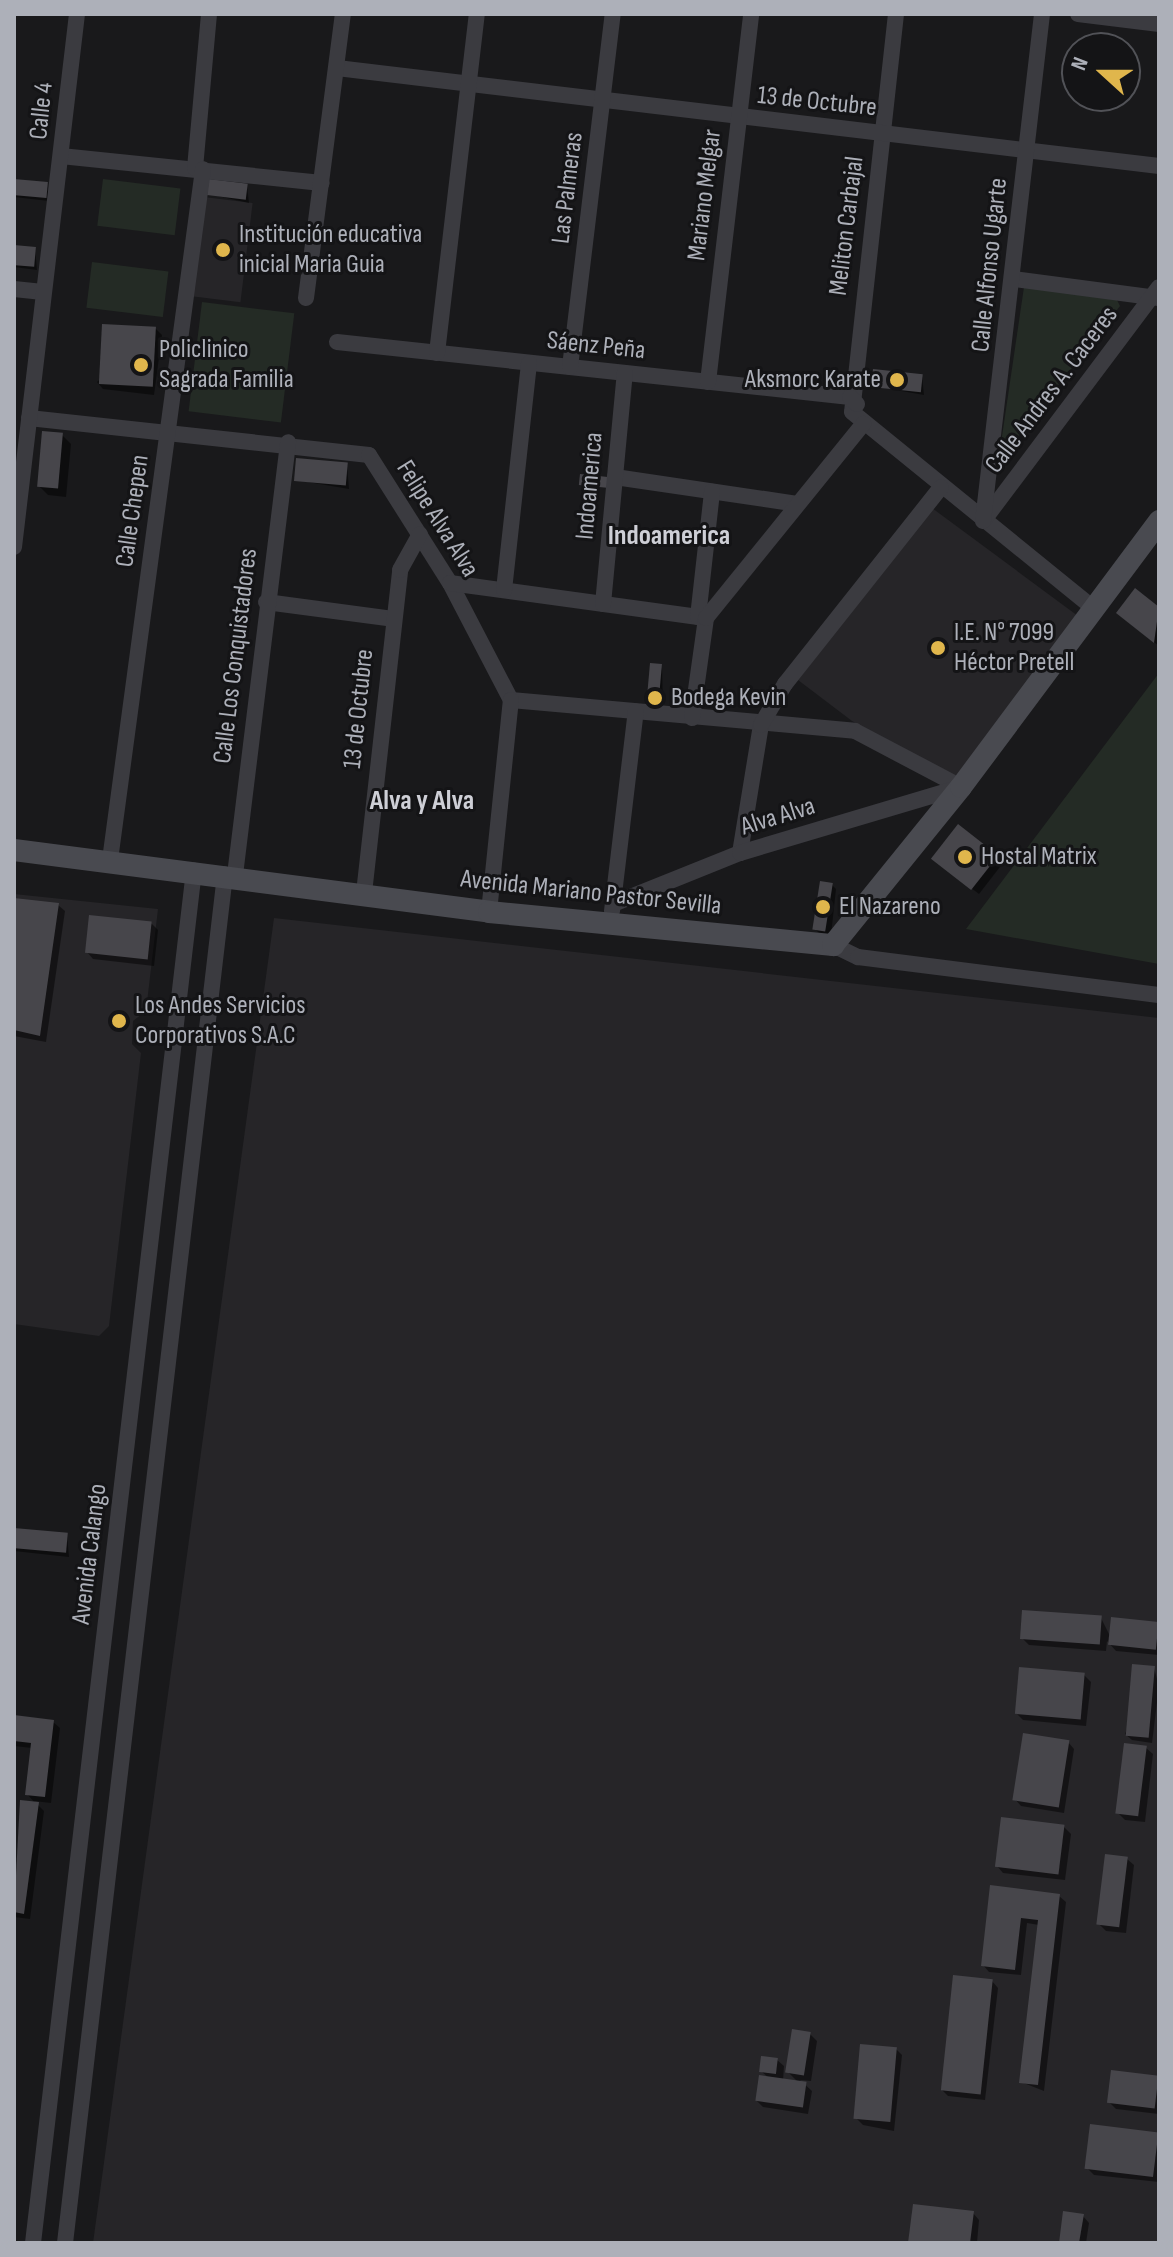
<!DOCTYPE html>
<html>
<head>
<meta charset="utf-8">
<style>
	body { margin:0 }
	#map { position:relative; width:1173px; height:2257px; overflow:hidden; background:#19191b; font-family:"Sofia Sans Condensed",sans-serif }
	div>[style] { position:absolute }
	.built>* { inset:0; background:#262528; transform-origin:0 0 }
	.green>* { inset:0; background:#242b25; transform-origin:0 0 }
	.shadow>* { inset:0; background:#0007 }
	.building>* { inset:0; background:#47464b; transform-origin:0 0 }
	.street>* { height:16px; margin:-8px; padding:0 8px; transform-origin:8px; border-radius:8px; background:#3b3b40 }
	.secondary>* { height:22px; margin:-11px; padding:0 11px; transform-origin:11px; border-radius:11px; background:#494a50 }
	.dots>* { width:22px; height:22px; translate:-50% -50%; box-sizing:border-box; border:4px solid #141416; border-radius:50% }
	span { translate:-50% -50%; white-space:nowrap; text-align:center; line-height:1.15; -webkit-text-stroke:6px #141416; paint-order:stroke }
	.street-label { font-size:26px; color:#adb0b9 }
	.poi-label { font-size:26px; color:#adb0b9 }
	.left { translate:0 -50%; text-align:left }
	.right { translate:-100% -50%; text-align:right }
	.neighbourhood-label { font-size:28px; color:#cecfd6; font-weight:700 }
	.frame { position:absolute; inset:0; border:16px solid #adb0b9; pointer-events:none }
	.north { position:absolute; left:1061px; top:32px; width:80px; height:80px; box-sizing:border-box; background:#141416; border:2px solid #515257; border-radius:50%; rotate:291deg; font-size:22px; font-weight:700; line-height:32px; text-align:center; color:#adb0b9 }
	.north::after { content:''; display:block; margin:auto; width:28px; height:36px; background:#e0b64c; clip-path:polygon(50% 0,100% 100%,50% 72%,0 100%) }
</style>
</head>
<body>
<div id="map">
	<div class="built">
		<i style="left:204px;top:197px;width:49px;height:100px;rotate:7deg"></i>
		<i style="clip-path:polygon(932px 508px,1078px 616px,958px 777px,852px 721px,798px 680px)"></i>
		<i style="clip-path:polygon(14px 894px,158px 909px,146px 1011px,133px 1021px,132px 1044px,141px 1053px,109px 1326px,99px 1336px,14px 1324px)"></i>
		<i style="clip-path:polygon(274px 918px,1159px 1018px,1159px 2243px,93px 2243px)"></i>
	</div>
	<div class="green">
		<i style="left:103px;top:179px;width:78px;height:47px;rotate:7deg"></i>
		<i style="left:92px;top:262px;width:77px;height:46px;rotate:7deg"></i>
		<i style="clip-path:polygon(1024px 287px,1117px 300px,1120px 306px,1005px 454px,1000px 450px)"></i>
		<i style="left:202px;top:302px;width:93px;height:110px;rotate:7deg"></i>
		<i style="clip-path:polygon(1159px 673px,1159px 964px,966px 929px)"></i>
	</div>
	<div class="shadow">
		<i style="clip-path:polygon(14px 181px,47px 184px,49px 201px,14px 197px)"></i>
		<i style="clip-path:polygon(247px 186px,249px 203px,209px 194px)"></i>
		<i style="clip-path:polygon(14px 247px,35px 249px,37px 270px,14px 267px)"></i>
		<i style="clip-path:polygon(156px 329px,162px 335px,154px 395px,103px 389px,97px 382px)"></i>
		<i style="clip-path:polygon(922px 376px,924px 395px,873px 386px)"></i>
		<i style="clip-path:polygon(62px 435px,71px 444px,66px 497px,48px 495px,39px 486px)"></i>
		<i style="clip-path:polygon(347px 465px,349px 489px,296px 480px)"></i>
		<i style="clip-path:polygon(1136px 591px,1159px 609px,1159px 646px,1125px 619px)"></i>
		<i style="clip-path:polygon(662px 666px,663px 709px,653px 708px)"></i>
		<i style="clip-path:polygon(958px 827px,1003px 863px,979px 894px,941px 865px)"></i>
		<i style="clip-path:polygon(832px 885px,836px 889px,831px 935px,820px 934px,816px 930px)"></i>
		<i style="clip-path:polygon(14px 900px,58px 905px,65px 911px,46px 1042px,14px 1036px)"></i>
		<i style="clip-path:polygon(152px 924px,158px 930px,154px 966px,93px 959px,87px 952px)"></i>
		<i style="clip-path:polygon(14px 1530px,67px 1535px,69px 1557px,14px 1551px)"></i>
		<i style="clip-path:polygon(1101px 1618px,1111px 1638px,1159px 1624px,1159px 1655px,1116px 1651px,1107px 1641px,1106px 1651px,1029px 1645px,1022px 1638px)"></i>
		<i style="clip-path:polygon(1154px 1668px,1159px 1686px,1152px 1743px,1132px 1740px,1125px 1734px)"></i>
		<i style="clip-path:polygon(1084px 1675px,1091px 1682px,1086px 1726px,1023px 1720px,1017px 1714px)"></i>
		<i style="clip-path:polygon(14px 1717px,53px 1722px,60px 1728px,51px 1803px,34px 1801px,44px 1811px,30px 1919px,14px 1917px,21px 1802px,36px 1804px,27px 1794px,32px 1748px,14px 1746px)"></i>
		<i style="clip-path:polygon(1068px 1742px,1074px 1749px,1064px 1813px,1021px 1806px,1015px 1799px)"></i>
		<i style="clip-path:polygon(1146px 1748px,1153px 1754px,1145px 1822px,1125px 1820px,1118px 1813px)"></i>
		<i style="clip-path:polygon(1064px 1827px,1071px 1834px,1065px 1880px,1003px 1873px,997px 1866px)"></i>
		<i style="clip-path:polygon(1127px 1859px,1134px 1865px,1126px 1933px,1106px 1931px,1099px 1924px)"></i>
		<i style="clip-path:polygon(992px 1888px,1059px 1896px,1066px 1902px,1044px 2091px,1021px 2082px,1039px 1925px,1027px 1923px,1021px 1975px,989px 1972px,983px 1965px)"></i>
		<i style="clip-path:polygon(992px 1981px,998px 1988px,985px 2100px,948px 2096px,941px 2089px)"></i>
		<i style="clip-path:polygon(810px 2034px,817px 2041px,811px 2081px,800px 2080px,812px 2091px,808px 2114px,763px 2107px,757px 2101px,770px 2079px,761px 2071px,777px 2060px,784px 2066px,783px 2081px,799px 2083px,788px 2072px)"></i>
		<i style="clip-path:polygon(896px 2049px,902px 2055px,894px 2131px,863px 2125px,856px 2118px)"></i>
		<i style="clip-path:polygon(1159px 2078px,1159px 2114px,1116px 2109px,1110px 2103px)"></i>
		<i style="clip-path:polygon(1159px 2134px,1159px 2182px,1094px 2175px,1087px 2168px)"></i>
		<i style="clip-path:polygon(973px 2213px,979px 2220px,977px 2243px,910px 2243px)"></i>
		<i style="clip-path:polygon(1083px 2216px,1089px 2223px,1086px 2243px,1061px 2243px)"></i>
	</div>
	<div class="building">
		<i style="left:14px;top:179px;width:34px;height:16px;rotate:5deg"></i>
		<i style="left:209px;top:179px;width:39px;height:16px;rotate:7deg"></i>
		<i style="left:14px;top:245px;width:22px;height:20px;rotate:5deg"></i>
		<i style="left:102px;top:324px;width:54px;height:60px;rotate:3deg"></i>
		<i style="left:873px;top:369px;width:50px;height:18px;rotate:6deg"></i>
		<i style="left:42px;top:431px;width:21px;height:56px;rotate:5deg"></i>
		<i style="left:296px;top:458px;width:52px;height:23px;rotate:5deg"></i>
		<i style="left:580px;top:474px;width:28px;height:11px;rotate:6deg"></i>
		<i style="clip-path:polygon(1135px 588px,1159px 607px,1154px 643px,1116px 613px)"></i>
		<i style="left:650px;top:663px;width:12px;height:42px;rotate:5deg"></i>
		<i style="left:958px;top:824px;width:51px;height:44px;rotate:38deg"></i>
		<i style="left:820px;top:881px;width:13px;height:49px;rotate:9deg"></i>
		<i style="clip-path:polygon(14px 898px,59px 903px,40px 1036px,14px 1030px)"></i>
		<i style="left:89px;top:915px;width:63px;height:38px;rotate:6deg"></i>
		<i style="left:14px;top:1528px;width:54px;height:20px;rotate:5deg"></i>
		<i style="left:1022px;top:1610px;width:80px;height:29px;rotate:4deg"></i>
		<i style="left:1111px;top:1617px;width:48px;height:28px;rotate:6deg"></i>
		<i style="left:1132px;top:1664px;width:23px;height:72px;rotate:5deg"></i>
		<i style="left:1019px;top:1667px;width:66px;height:47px;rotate:5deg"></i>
		<i style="clip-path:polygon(14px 1715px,54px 1720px,45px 1797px,25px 1795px,31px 1743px,14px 1741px)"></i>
		<i style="left:1023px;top:1733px;width:47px;height:68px;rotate:9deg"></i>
		<i style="left:1124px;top:1743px;width:23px;height:71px;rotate:7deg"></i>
		<i style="clip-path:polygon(20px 1800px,39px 1802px,24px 1914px,14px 1912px)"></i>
		<i style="left:1001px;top:1817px;width:64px;height:50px;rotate:7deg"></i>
		<i style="left:1105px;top:1854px;width:23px;height:71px;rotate:7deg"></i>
		<i style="clip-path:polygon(990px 1885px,1060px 1894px,1038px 2085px,1019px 2083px,1038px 1920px,1021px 1918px,1015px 1970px,981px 1966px)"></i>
		<i style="left:953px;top:1975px;width:40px;height:116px;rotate:6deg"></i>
		<i style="left:792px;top:2029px;width:19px;height:44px;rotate:9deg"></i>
		<i style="left:860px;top:2044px;width:37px;height:75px;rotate:5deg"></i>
		<i style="left:761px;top:2056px;width:17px;height:16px;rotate:7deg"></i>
		<i style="left:1111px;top:2070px;width:48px;height:33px;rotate:7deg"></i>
		<i style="left:759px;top:2075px;width:48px;height:26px;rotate:8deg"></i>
		<i style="left:1090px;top:2124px;width:69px;height:45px;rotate:7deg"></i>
		<i style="clip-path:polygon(913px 2204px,974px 2211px,970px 2243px,908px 2243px)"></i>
		<i style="clip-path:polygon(1063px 2211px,1084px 2214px,1079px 2243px,1059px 2243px)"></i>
	</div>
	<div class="street">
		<i style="left:896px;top:14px;width:400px;rotate:96.3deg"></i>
		<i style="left:852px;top:412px;width:312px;rotate:39.1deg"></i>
		<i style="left:1078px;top:14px;width:82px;rotate:7deg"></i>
		<i style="left:337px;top:68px;width:828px;rotate:6.8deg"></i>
		<i style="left:61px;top:156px;width:262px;rotate:5.9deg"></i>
		<i style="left:195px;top:168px;width:155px;rotate:-84.8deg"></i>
		<i style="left:1014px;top:279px;width:146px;rotate:7.5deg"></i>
		<i style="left:14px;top:289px;width:29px;rotate:6deg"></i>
		<i style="left:306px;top:298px;width:286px;rotate:-82.6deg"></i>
		<i style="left:337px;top:342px;width:516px;rotate:6.12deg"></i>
		<i style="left:850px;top:397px;width:10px;rotate:45deg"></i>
		<i style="left:437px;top:353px;width:341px;rotate:-83.3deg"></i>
		<i style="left:570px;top:367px;width:356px;rotate:-83.1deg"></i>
		<i style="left:708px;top:382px;width:371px;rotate:-83.3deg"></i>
		<i style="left:29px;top:418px;width:342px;rotate:6.2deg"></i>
		<i style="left:369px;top:455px;width:151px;rotate:57.7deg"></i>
		<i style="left:450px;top:583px;width:132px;rotate:62.5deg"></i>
		<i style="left:615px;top:477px;width:184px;rotate:8.4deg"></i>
		<i style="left:984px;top:520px;width:291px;rotate:-53.1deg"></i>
		<i style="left:983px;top:521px;width:510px;rotate:-83.36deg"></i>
		<i style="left:14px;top:547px;width:537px;rotate:-83.26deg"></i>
		<i style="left:450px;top:583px;width:258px;rotate:7.8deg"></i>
		<i style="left:504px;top:590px;width:228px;rotate:-83.7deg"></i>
		<i style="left:266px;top:602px;width:128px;rotate:7.6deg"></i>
		<i style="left:603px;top:604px;width:232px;rotate:-84.6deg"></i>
		<i style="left:698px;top:617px;width:126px;rotate:-83.6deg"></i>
		<i style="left:511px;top:700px;width:345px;rotate:5.1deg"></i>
		<i style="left:855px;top:731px;width:120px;rotate:27.8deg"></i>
		<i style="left:692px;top:718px;width:101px;rotate:-82deg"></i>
		<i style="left:706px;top:618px;width:250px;rotate:-51deg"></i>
		<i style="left:740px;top:853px;width:130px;rotate:-80.7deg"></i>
		<i style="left:761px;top:725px;width:48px;rotate:-59.7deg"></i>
		<i style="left:785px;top:684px;width:251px;rotate:-51.6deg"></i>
		<i style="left:110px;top:860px;width:697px;rotate:-82.33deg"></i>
		<i style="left:235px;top:875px;width:436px;rotate:-83deg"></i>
		<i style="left:364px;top:893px;width:325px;rotate:-83.6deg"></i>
		<i style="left:400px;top:570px;width:41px;rotate:-60.9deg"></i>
		<i style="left:613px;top:904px;width:137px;rotate:-21.9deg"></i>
		<i style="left:740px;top:853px;width:231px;rotate:-16.6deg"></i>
		<i style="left:612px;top:911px;width:201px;rotate:-83.2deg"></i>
		<i style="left:489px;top:912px;width:213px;rotate:-84.1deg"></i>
		<i style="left:833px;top:945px;width:28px;rotate:26deg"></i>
		<i style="left:858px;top:957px;width:303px;rotate:7.2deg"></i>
		<i style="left:33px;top:2243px;width:1382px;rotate:-83.31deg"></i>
		<i style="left:65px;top:2243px;width:1378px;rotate:-83.33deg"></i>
	</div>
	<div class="secondary">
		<i style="left:14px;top:850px;width:479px;rotate:7.4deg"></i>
		<i style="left:489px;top:912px;width:346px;rotate:5.5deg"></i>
		<i style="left:833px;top:945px;width:203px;rotate:-51deg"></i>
		<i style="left:961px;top:787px;width:332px;rotate:-53.3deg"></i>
	</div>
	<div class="dots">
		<i style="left:223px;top:250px;background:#e0b64c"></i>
		<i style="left:141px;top:365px;background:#e0b64c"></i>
		<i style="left:897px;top:380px;background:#e0b64c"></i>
		<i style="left:938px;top:648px;background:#e0b64c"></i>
		<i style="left:655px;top:698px;background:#e0b64c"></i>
		<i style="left:965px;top:857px;background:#e0b64c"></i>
		<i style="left:823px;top:907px;background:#e0b64c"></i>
		<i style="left:119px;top:1021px;background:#e0b64c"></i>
	</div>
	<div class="street-label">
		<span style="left:817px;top:102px;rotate:6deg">13 de Octubre</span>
		<span style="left:42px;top:111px;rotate:-84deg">Calle 4</span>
		<span style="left:568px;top:188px;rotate:-83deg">Las Palmeras</span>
		<span style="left:705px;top:195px;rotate:-83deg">Mariano Melgar</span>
		<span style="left:847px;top:226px;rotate:-83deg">Meliton Carbajal</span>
		<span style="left:990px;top:265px;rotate:-84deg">Calle Alfonso Ugarte</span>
		<span style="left:596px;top:346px;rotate:6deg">Sáenz Peña</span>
		<span style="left:1052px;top:390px;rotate:-53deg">Calle Andres A. Caceres</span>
		<span style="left:590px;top:486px;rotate:-85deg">Indoamerica</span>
		<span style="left:133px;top:511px;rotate:-82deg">Calle Chepen</span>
		<span style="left:437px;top:519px;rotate:58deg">Felipe Alva Alva</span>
		<span style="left:236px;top:656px;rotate:-83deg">Calle Los Conquistadores</span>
		<span style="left:359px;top:709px;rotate:-84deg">13 de Octubre</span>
		<span style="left:778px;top:817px;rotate:-17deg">Alva Alva</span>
		<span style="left:591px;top:893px;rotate:6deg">Avenida Mariano Pastor Sevilla</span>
		<span style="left:90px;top:1554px;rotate:-83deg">Avenida Calango</span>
	</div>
	<div class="poi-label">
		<span class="left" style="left:239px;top:250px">Institución educativa<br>inicial Maria Guia</span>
		<span class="left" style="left:159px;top:365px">Policlinico<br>Sagrada Familia</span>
		<span class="right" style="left:881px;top:380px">Aksmorc Karate</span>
		<span class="left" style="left:954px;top:648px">I.E. N° 7099<br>Héctor Pretell</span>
		<span class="left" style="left:671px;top:698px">Bodega Kevin</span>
		<span class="left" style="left:981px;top:857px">Hostal Matrix</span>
		<span class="left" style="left:839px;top:907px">El Nazareno</span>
		<span class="left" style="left:135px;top:1021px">Los Andes Servicios<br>Corporativos S.A.C</span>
	</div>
	<div class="neighbourhood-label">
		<span style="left:669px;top:536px">Indoamerica</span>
		<span style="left:422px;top:801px">Alva y Alva</span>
	</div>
	<div class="frame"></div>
	<div class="north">N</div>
</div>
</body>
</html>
